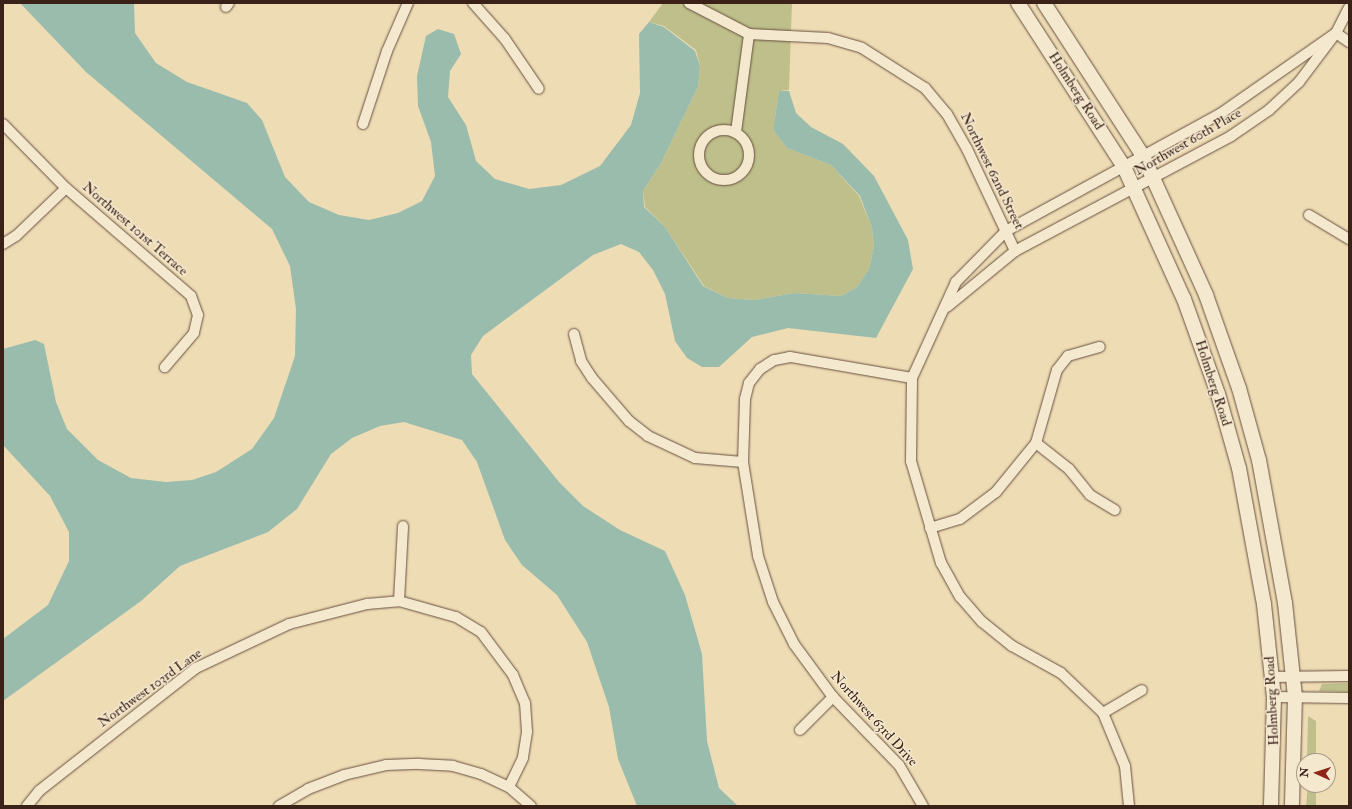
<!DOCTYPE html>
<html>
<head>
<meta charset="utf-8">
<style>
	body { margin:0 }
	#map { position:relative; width:1352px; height:809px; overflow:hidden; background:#eedcb5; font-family:"IM FELL Double Pica",serif }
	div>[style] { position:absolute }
	.green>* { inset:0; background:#bebf8a }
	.water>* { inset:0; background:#99bcad }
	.roads { filter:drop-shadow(0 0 1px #68503f) drop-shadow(0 0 1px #68503f) }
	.street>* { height:10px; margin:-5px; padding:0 5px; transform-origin:5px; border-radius:5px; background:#f4e8cf }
	.street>.ring { margin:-5px; padding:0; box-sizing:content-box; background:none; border:10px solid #f4e8cf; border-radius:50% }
	.secondary>* { height:14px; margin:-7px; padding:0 7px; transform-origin:7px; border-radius:7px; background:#f4e8cf }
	span { translate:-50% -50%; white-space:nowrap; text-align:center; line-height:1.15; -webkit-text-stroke:3px #f4e8cf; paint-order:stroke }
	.street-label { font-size:14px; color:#3b2218 }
	.frame { position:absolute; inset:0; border:4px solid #3b2218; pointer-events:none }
	.north { position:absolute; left:1296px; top:753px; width:40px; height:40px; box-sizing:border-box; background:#f4e8cf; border:1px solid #aa9986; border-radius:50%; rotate:273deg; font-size:11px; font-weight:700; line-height:16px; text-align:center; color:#3b2218 }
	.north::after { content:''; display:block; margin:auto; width:14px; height:18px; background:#8f2418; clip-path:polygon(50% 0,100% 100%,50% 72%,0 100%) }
</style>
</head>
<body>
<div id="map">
	<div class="green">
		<i style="clip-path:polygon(663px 3px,792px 3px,789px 90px,779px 91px,773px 130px,787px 148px,831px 165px,859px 196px,872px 228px,874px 246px,869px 269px,857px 287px,841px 296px,794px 293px,755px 300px,728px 298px,704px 286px,665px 227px,645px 207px,643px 191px,660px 165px,698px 87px,700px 66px,696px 50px,664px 26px,649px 22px)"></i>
		<i style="clip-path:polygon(1349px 683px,1349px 692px,1319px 691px,1322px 684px)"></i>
		<i style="clip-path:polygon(1308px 716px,1316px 721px,1316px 761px,1307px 761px)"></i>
		<i style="clip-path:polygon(1308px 785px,1316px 785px,1316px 806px,1306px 806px)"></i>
	</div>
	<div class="water">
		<i style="clip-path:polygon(20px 3px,134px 3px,135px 33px,156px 63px,187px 82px,247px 103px,262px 120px,285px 177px,309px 202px,339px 215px,369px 220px,398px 213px,422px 201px,435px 176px,431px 142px,418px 106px,417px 76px,426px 36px,438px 29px,454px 34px,461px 54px,450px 71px,448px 97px,466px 125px,476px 161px,495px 179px,529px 189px,561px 185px,600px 166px,631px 125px,640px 93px,639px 34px,649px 22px,664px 27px,695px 51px,700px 66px,698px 87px,660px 165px,643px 191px,644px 207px,665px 227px,703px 286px,728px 298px,755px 300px,794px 293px,841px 296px,857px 287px,869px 269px,874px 246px,872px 228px,860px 196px,831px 165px,787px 148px,773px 130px,779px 91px,789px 91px,796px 113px,811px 127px,843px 144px,874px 176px,908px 240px,913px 269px,876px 338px,788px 328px,752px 337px,719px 367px,702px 367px,687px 358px,675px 341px,665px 294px,653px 270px,639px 252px,621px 244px,593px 255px,483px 336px,471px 355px,472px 374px,559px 482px,583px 506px,620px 530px,665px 551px,685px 595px,702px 654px,707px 741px,719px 788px,738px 806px,637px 806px,618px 759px,609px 707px,587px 642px,557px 595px,522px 565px,505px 540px,477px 462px,462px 440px,404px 422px,380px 426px,352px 438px,331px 454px,297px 509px,268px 532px,180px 566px,141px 601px,3px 701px,3px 639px,48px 605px,69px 561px,69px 532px,50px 496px,3px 445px,3px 349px,35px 340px,44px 344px,56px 402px,67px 429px,98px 460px,131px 478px,166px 482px,192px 480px,216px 472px,252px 449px,274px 418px,295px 356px,296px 309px,290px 266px,272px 229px,86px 72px)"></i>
	</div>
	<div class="roads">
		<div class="street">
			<i style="left:473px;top:3px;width:48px;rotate:48.4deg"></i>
			<i style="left:505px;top:39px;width:60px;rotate:55.8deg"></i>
			<i style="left:689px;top:3px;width:68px;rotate:27.3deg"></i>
			<i style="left:749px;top:34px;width:79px;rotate:2.9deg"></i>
			<i style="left:828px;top:38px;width:35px;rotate:16deg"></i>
			<i style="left:862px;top:48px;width:75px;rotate:32.4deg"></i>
			<i style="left:925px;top:88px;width:34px;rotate:50deg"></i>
			<i style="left:947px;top:114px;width:40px;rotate:60.3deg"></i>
			<i style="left:967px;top:149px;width:113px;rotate:64.8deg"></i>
			<i style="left:226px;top:7px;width:5px;rotate:-53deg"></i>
			<i style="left:1336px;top:33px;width:16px;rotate:35deg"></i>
			<i style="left:3px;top:124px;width:90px;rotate:45.5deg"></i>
			<i style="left:66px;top:188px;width:165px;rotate:40.8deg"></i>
			<i style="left:191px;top:296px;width:20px;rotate:70deg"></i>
			<i style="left:198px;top:315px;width:18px;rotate:103deg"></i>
			<i style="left:194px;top:333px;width:45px;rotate:130.5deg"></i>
			<i style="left:363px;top:124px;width:77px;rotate:-71.8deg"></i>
			<i style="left:387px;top:51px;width:52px;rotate:-66.4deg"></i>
			<i class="ring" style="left:699px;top:130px;width:40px;height:40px"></i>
			<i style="left:736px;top:132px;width:99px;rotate:-82.4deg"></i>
			<i style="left:1309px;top:215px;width:47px;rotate:31deg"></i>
			<i style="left:3px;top:244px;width:15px;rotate:-32deg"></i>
			<i style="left:16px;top:236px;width:69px;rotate:-43.8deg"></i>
			<i style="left:947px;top:307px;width:88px;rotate:-39.5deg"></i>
			<i style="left:1015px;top:251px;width:245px;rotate:-28deg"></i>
			<i style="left:1231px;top:136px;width:46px;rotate:-34.4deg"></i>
			<i style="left:1269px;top:110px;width:41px;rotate:-43deg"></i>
			<i style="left:1299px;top:82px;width:61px;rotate:-52.9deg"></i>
			<i style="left:1336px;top:33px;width:28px;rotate:-63deg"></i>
			<i style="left:574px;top:334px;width:28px;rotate:75deg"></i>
			<i style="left:581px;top:361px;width:20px;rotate:57deg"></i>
			<i style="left:592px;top:378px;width:57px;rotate:49.3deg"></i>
			<i style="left:629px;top:421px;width:24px;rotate:38deg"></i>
			<i style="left:648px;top:436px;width:52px;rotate:25.1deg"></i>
			<i style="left:695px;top:458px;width:48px;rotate:4.8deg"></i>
			<i style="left:912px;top:378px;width:124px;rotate:-170.2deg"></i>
			<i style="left:790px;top:357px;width:16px;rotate:169deg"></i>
			<i style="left:774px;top:360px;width:17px;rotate:147deg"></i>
			<i style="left:760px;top:369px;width:18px;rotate:128deg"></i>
			<i style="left:749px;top:383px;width:16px;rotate:104deg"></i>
			<i style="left:745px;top:399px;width:63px;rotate:91.8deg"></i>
			<i style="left:743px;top:462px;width:95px;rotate:80.9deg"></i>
			<i style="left:758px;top:556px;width:48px;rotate:71.9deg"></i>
			<i style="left:773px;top:602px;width:47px;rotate:63.4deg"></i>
			<i style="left:794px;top:644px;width:66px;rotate:53.7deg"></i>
			<i style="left:833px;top:697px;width:95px;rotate:45.9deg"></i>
			<i style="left:899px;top:765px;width:48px;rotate:59.7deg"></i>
			<i style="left:1036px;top:443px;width:42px;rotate:38.2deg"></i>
			<i style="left:1069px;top:469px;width:33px;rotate:51deg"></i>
			<i style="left:1090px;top:495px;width:29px;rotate:31deg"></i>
			<i style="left:930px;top:528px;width:31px;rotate:-17deg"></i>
			<i style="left:960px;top:519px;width:45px;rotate:-36.9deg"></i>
			<i style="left:996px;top:492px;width:63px;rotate:-50.8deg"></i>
			<i style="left:1036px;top:443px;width:76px;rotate:-74deg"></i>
			<i style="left:1057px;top:370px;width:18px;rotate:-52deg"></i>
			<i style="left:1068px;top:356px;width:33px;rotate:-16deg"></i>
			<i style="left:399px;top:601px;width:75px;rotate:-86.9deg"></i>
			<i style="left:1272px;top:677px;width:77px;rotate:-0.7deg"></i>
			<i style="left:1274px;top:697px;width:75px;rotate:0.8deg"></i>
			<i style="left:1103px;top:713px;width:45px;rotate:-30.5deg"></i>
			<i style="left:800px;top:730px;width:47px;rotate:-45deg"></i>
			<i style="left:27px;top:806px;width:19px;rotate:-51deg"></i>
			<i style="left:39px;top:791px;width:199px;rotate:-38.1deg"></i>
			<i style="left:196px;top:668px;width:103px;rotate:-25.3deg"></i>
			<i style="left:289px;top:624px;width:81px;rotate:-14.4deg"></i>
			<i style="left:367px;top:604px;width:32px;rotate:-5deg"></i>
			<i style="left:399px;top:601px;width:59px;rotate:15.7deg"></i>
			<i style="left:456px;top:617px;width:29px;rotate:31deg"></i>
			<i style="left:481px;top:632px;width:54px;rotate:53.3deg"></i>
			<i style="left:513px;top:675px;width:30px;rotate:67deg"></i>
			<i style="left:525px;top:703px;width:29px;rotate:86deg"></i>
			<i style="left:527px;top:732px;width:26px;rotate:99deg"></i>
			<i style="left:523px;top:758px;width:32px;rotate:116deg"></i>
			<i style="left:279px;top:806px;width:34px;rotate:-30deg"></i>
			<i style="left:308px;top:789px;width:39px;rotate:-21deg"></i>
			<i style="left:344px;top:775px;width:43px;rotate:-13.4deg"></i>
			<i style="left:386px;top:765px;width:33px;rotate:-2deg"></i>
			<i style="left:419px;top:764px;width:34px;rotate:3deg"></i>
			<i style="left:453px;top:766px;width:29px;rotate:16deg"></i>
			<i style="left:481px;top:774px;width:31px;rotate:25deg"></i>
			<i style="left:509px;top:787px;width:29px;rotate:41deg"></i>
			<i style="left:1129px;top:806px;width:40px;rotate:-95.7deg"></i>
			<i style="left:1125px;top:766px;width:57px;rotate:-112.5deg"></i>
			<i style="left:1103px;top:713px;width:58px;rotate:-136.4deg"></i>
			<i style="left:1061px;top:673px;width:56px;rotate:-151.1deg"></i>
			<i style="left:1012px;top:646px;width:38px;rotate:-141deg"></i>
			<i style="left:982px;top:622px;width:33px;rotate:-131deg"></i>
			<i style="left:960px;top:597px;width:39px;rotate:-119deg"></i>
			<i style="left:941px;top:563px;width:106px;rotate:-106.4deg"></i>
			<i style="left:911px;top:461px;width:83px;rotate:-89.3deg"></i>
			<i style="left:912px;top:378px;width:106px;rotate:-65.4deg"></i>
			<i style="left:956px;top:282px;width:71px;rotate:-45.6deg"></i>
			<i style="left:1006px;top:231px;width:244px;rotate:-28.7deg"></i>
			<i style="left:1220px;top:114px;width:141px;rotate:-34.9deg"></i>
		</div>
		<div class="secondary">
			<i style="left:1018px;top:3px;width:195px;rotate:57.1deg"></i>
			<i style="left:1124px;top:167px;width:145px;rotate:65.6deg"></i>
			<i style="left:1184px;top:299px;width:101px;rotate:70.3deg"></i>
			<i style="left:1218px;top:394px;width:77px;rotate:74.2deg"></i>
			<i style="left:1239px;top:468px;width:138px;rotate:79.6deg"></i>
			<i style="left:1264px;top:604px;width:94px;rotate:83.9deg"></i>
			<i style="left:1274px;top:697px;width:109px;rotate:91.6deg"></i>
			<i style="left:1044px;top:3px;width:182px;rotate:57.1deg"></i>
			<i style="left:1143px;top:156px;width:153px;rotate:65.6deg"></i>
			<i style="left:1206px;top:295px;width:99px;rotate:70.5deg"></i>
			<i style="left:1239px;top:388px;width:75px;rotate:74.5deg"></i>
			<i style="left:1259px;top:460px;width:145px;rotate:79.7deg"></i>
			<i style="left:1285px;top:603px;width:94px;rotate:83.9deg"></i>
			<i style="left:1295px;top:696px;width:110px;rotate:91.6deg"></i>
		</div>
	</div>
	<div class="street-label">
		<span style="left:1076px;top:91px;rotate:57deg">Holmberg Road</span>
		<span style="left:1188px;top:142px;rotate:-30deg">Northwest 60th Place</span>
		<span style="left:992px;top:171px;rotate:64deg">Northwest 62nd Street</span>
		<span style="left:135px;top:229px;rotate:41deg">Northwest 101st Terrace</span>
		<span style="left:1213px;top:383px;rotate:72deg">Holmberg Road</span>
		<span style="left:150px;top:688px;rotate:-36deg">Northwest 103rd Lane</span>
		<span style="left:1272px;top:701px;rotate:-93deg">Holmberg Road</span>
		<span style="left:874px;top:719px;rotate:48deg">Northwest 63rd Drive</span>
	</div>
	<div class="frame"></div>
	<div class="north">N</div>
</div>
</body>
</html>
